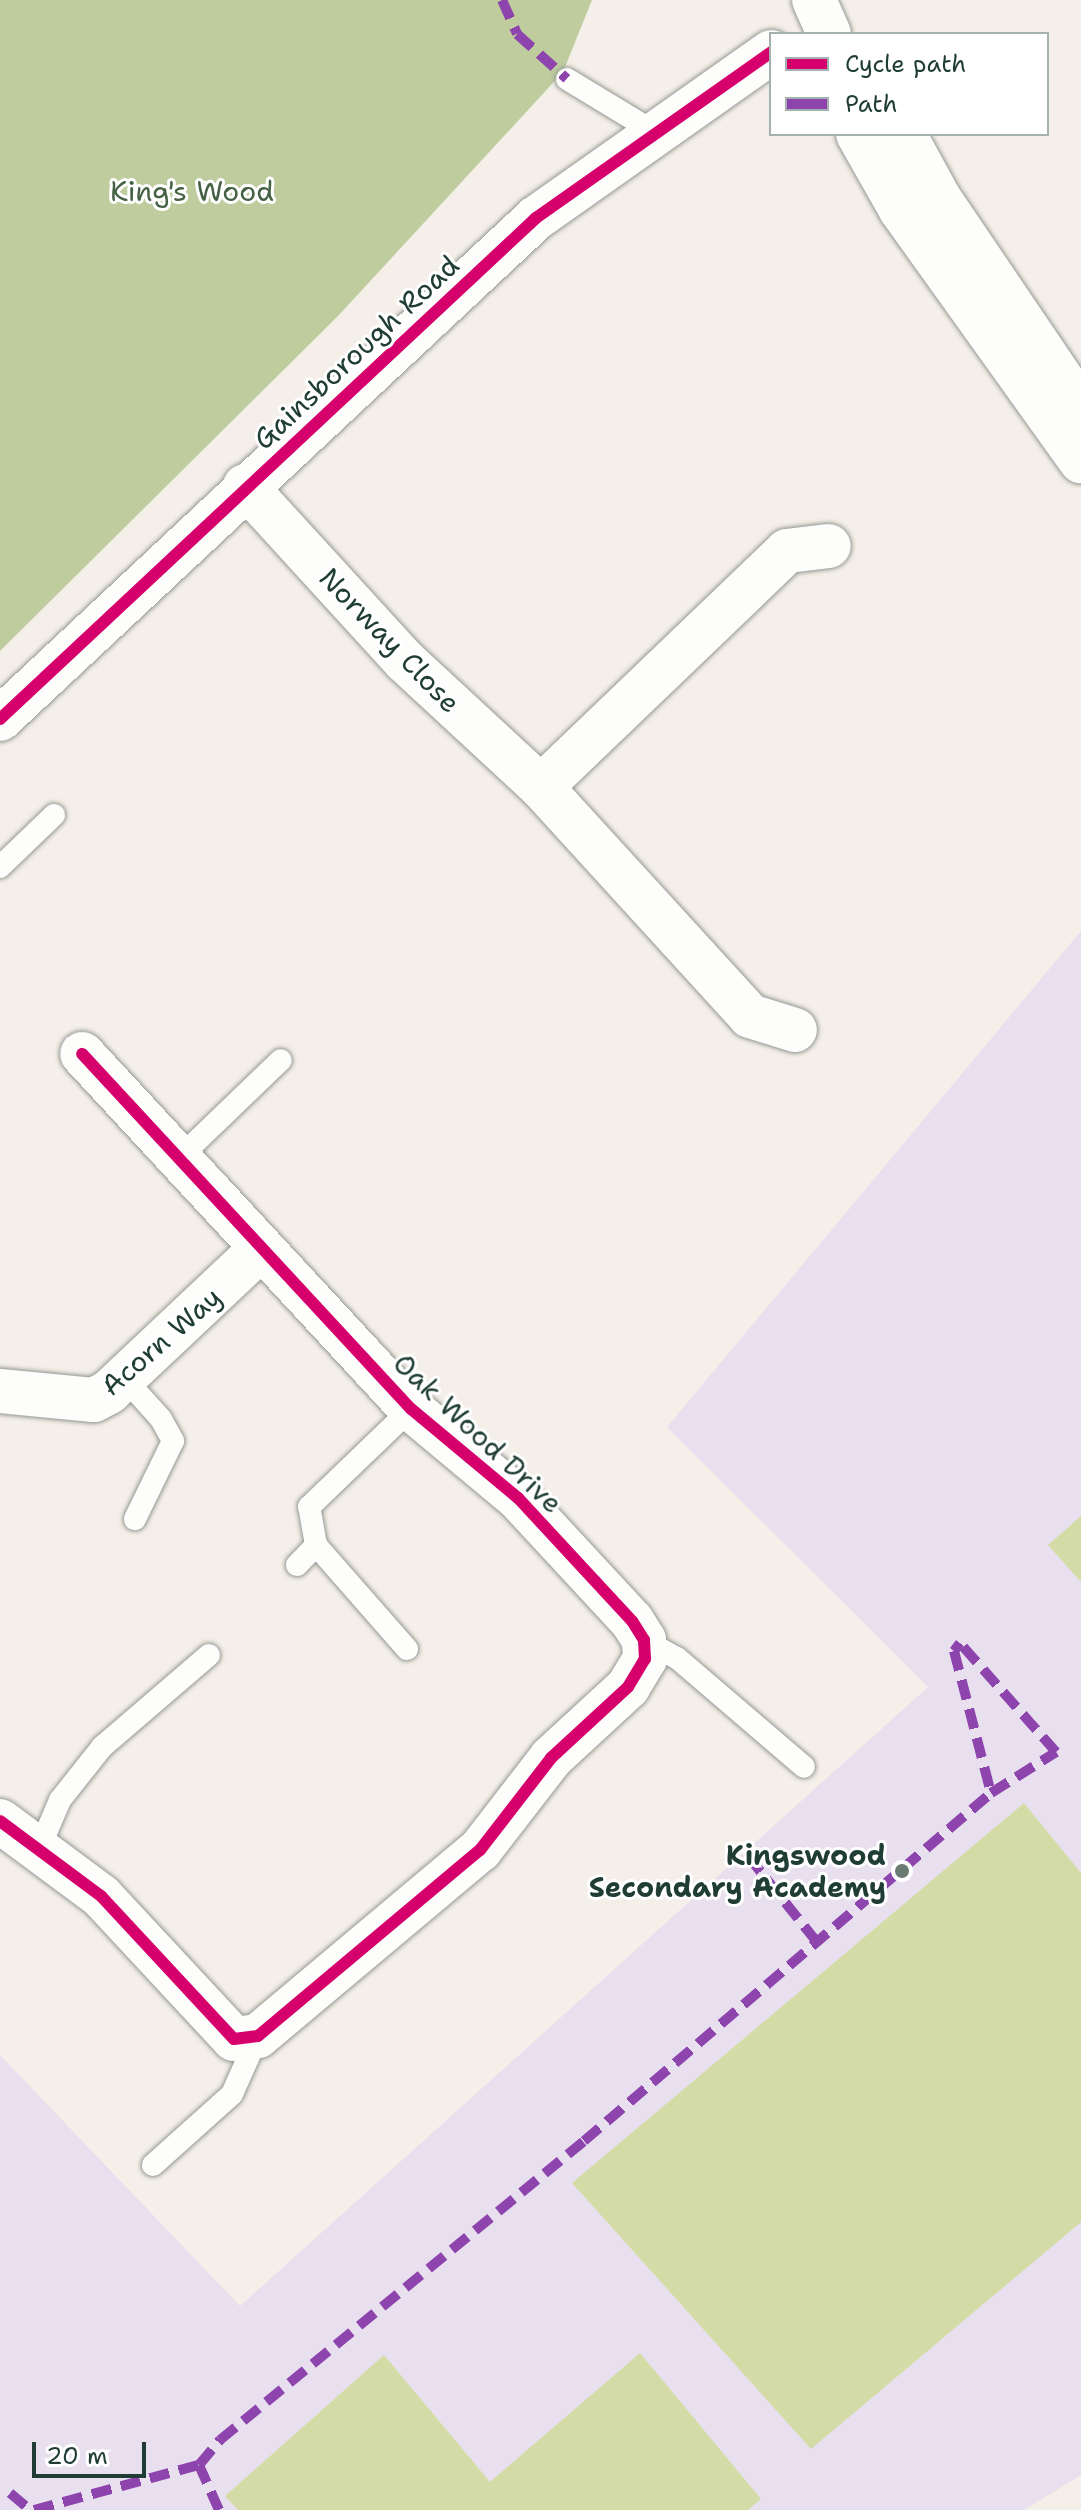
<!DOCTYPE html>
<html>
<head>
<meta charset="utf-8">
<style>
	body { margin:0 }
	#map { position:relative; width:1081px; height:2510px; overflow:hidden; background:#f4efe8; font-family:"Shantell Sans",sans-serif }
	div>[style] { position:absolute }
	.built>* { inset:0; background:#e9e0ef }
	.green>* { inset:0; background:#d3dca6 }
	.forest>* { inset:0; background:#becc9e }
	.roads { filter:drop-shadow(0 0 2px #959893) drop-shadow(0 0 2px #959893) }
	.service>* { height:22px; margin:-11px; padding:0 11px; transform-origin:11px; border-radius:11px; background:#fdfdfc }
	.minor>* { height:44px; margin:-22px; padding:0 22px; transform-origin:22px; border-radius:22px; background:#fdfdfc }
	.tertiary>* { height:44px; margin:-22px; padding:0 22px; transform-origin:22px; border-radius:22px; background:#fdfdfc }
	.quiet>* { height:10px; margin-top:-5px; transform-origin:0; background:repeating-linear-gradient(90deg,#8e44ad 0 20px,transparent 0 30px) }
	.cycleway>* { height:12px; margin:-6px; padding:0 6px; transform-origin:6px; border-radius:6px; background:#d6006c }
	.dots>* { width:22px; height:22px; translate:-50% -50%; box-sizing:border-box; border:4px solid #fff; border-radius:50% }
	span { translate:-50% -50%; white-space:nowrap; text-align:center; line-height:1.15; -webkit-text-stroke:6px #fff; paint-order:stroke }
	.park-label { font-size:28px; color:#456143 }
	.street-label { font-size:28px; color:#1f3d34 }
	.poi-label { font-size:28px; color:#1f3d34; font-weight:700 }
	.right { translate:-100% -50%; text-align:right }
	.legend { position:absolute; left:769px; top:32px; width:280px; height:104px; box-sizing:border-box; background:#fff; border:2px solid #a5b1ae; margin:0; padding:10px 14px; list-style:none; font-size:24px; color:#1f3d34 }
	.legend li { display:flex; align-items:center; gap:16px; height:40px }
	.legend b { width:40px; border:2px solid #a5b1ae }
	.scale { position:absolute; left:32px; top:2442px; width:114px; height:36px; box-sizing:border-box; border:4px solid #1f3d34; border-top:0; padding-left:10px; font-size:24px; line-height:28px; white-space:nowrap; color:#1f3d34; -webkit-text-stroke:6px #fff; paint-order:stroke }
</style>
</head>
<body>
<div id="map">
	<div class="built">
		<i style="clip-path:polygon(1081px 931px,1081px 2475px,1024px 2510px,0 2510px,0 2055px,240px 2306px,928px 1687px,667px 1427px)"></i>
	</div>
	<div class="green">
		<i style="clip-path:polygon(1081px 1516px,1081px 1582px,1048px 1545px)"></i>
		<i style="clip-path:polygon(1024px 1803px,1081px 1873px,1081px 2222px,811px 2449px,572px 2183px)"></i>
		<i style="clip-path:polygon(640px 2353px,761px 2499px,748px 2510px,238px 2510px,225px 2496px,384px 2355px,490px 2482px)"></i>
	</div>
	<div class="forest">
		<i style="clip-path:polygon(0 0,592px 0,563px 72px,338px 316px,0 651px)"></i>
	</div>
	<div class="roads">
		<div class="service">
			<i style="left:567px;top:79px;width:102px;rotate:31.3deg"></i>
			<i style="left:0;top:867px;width:75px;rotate:-43.9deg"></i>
			<i style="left:179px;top:1158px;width:141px;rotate:-43.9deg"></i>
			<i style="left:126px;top:1380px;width:52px;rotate:48.1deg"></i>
			<i style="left:161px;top:1419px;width:25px;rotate:61deg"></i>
			<i style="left:173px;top:1441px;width:87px;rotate:116deg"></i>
			<i style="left:297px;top:1565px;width:28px;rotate:-46deg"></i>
			<i style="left:644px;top:1640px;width:38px;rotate:29deg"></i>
			<i style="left:677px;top:1658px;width:167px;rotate:40.6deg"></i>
			<i style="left:407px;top:1649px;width:138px;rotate:-131.2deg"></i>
			<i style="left:316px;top:1545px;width:39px;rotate:-100deg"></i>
			<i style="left:309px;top:1507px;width:141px;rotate:-43.9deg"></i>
			<i style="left:37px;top:1854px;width:59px;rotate:-66.9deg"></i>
			<i style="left:60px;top:1800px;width:68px;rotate:-51.6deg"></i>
			<i style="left:102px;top:1747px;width:141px;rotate:-40.7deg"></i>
			<i style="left:153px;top:2165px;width:106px;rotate:-41.9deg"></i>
			<i style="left:232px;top:2094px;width:64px;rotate:-65.9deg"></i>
		</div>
		<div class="minor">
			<i style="left:245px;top:486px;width:237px;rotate:47.6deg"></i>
			<i style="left:405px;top:661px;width:185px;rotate:42.8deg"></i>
			<i style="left:541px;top:787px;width:310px;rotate:47.6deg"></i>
			<i style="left:750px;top:1016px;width:47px;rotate:17.3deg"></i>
			<i style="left:541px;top:787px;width:341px;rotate:-43.8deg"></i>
			<i style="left:787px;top:551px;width:42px;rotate:-6.8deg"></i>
			<i style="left:0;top:1391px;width:94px;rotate:5.5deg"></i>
			<i style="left:94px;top:1400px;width:17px;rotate:-28deg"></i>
			<i style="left:109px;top:1392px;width:209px;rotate:-43.3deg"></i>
			<i style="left:0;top:1821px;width:126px;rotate:36.6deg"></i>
			<i style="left:101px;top:1896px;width:195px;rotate:47.1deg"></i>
			<i style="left:234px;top:2039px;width:24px;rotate:-7deg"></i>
			<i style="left:258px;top:2036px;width:290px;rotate:-40deg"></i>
			<i style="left:480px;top:1850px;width:116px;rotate:-52.3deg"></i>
			<i style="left:551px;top:1758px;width:105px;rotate:-42.7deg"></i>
			<i style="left:628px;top:1687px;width:33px;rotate:-59deg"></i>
			<i style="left:645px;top:1659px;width:19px;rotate:-93deg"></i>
			<i style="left:644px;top:1640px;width:22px;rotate:-122deg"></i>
			<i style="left:632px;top:1621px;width:168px;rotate:-132.8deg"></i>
			<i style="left:518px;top:1498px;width:139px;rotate:-140.2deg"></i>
			<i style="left:411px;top:1409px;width:484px;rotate:-132.8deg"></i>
		</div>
		<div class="tertiary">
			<i style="left:814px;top:0;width:37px;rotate:66deg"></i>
			<i style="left:858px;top:134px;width:87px;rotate:60.5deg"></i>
			<i style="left:901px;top:210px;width:309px;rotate:54.4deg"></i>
			<i style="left:904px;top:134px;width:73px;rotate:61.3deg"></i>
			<i style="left:939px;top:198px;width:254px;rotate:55.9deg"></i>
			<i style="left:0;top:719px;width:734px;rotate:-43.07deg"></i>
			<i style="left:536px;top:218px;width:288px;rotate:-35.2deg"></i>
		</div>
	</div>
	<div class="quiet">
		<i style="left:502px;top:0;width:37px;rotate:66deg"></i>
		<i style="left:517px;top:34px;width:67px;rotate:42deg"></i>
		<i style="left:748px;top:1856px;width:110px;rotate:51.3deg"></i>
		<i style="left:10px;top:2493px;width:26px;rotate:40deg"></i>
		<i style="left:34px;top:2510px;width:171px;rotate:-15.3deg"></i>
		<i style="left:219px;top:2510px;width:49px;rotate:-114deg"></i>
		<i style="left:199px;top:2465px;width:33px;rotate:-50deg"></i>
		<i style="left:220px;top:2440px;width:471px;rotate:-39.4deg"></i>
		<i style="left:584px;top:2141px;width:535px;rotate:-40.53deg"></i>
		<i style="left:991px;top:1793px;width:77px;rotate:-32.2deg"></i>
		<i style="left:1056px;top:1752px;width:145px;rotate:-131.4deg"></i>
		<i style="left:960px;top:1643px;width:10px;rotate:127deg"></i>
		<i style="left:954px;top:1651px;width:147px;rotate:75.4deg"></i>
	</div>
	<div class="cycleway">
		<i style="left:0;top:719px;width:734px;rotate:-43.07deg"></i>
		<i style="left:536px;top:218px;width:288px;rotate:-35.2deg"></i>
		<i style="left:0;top:1821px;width:126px;rotate:36.6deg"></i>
		<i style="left:101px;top:1896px;width:195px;rotate:47.1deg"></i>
		<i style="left:234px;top:2039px;width:24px;rotate:-7deg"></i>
		<i style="left:258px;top:2036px;width:290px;rotate:-40deg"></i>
		<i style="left:480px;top:1850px;width:116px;rotate:-52.3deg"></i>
		<i style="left:551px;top:1758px;width:105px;rotate:-42.7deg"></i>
		<i style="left:628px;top:1687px;width:33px;rotate:-59deg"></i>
		<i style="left:645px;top:1659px;width:19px;rotate:-93deg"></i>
		<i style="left:644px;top:1640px;width:22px;rotate:-122deg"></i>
		<i style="left:632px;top:1621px;width:168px;rotate:-132.8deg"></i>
		<i style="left:518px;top:1498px;width:139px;rotate:-140.2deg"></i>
		<i style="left:411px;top:1409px;width:484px;rotate:-132.8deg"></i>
	</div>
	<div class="dots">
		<i style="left:902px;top:1871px;background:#6a7b73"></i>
	</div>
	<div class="park-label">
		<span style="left:192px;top:191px">King's Wood</span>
	</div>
	<div class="street-label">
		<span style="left:356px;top:352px;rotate:-43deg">Gainsborough Road</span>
		<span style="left:390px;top:640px;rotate:46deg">Norway Close</span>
		<span style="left:161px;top:1341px;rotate:-41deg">Acorn Way</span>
		<span style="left:478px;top:1433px;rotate:43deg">Oak Wood Drive</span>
	</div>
	<div class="poi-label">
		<span class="right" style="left:886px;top:1871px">Kingswood<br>Secondary Academy</span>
	</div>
	<ul class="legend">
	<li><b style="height:10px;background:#d6006c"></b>Cycle path</li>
	<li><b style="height:10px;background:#8e44ad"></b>Path</li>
	</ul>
	<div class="scale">20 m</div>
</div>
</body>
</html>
